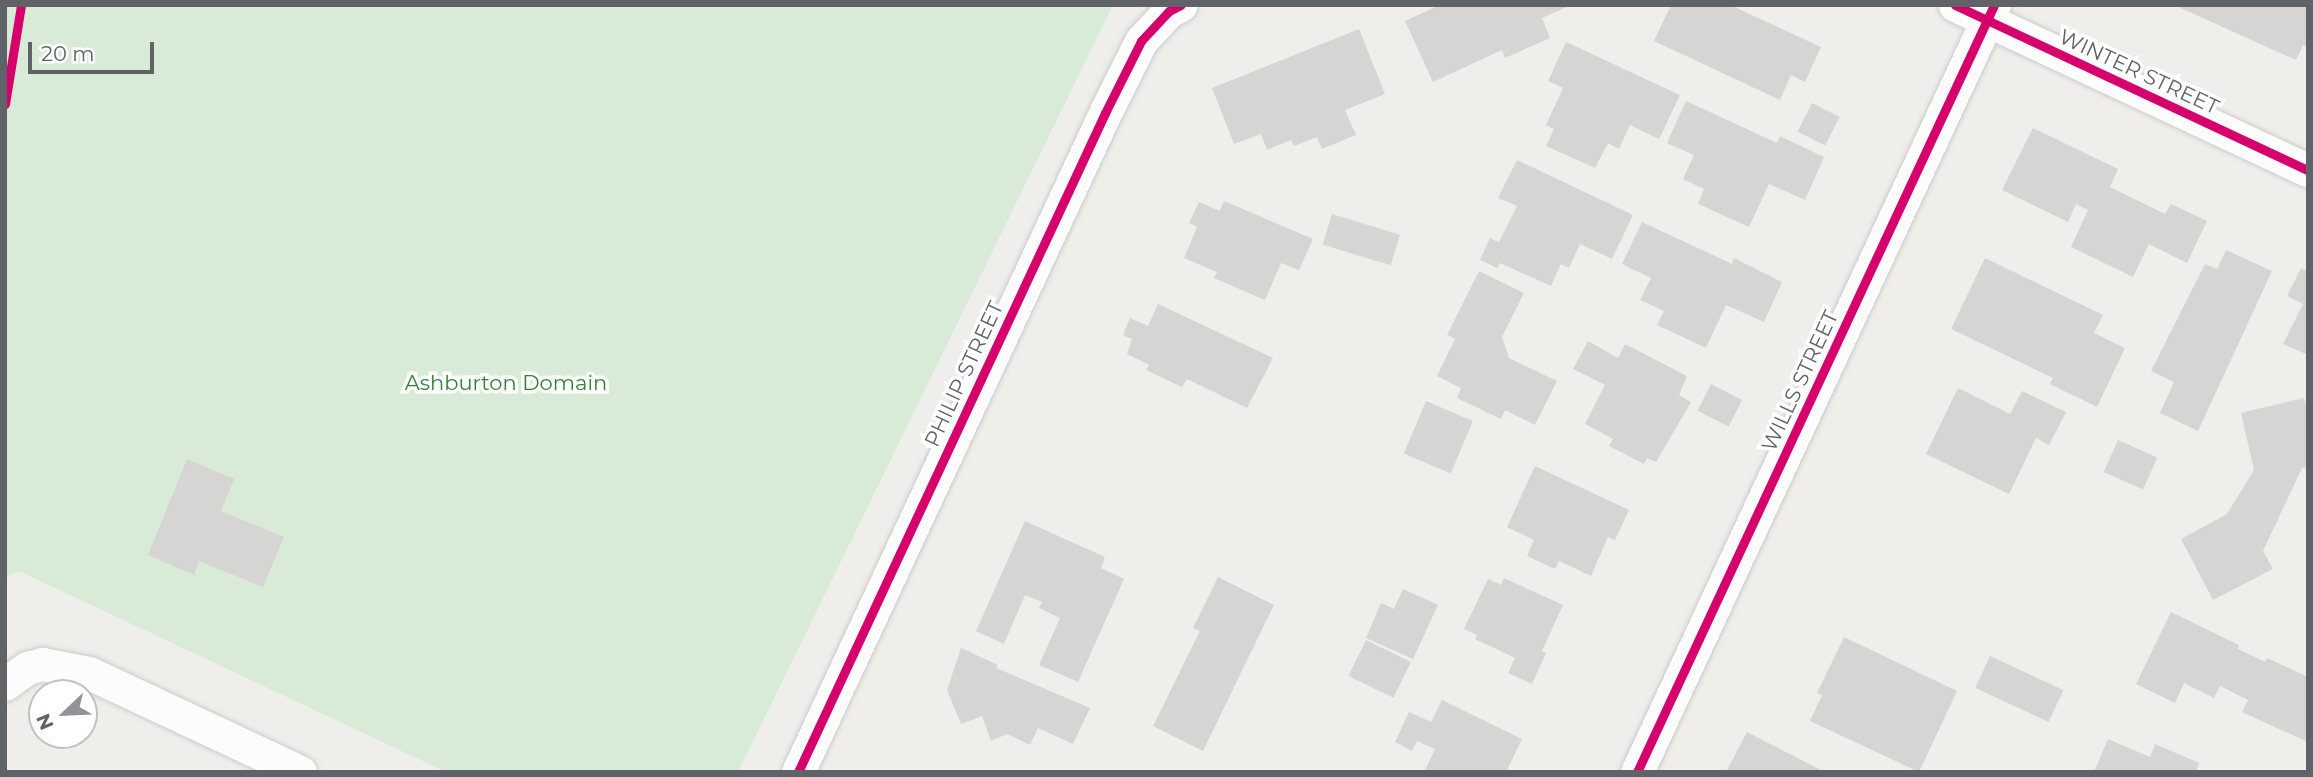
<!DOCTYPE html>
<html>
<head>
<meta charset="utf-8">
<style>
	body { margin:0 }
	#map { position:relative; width:2313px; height:777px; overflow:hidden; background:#efeeea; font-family:Montserrat,sans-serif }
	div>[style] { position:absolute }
	.green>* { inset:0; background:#d8ebd6 }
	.building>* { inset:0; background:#d6d5d3; transform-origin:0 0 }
	.roads { filter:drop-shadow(0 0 2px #cbcccc) drop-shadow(0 0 2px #cbcccc) }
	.street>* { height:33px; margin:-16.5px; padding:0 16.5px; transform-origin:16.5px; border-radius:16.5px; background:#fdfcfc }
	.cycleway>* { height:9px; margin:-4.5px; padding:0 4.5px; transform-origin:4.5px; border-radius:4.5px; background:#d6006c }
	span { translate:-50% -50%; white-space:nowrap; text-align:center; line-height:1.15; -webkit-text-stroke:7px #fff; paint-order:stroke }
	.street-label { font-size:21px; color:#5f6368 }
	.park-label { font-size:21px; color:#348238 }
	.frame { position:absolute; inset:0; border:7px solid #5f6368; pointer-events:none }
	.north { position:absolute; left:28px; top:679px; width:70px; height:70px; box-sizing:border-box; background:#fff; border:2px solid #bfc1c3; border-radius:50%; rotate:247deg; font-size:19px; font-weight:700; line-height:28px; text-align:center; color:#5f6368 }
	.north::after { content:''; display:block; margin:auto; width:24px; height:32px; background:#919496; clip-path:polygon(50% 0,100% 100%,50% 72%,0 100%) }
	.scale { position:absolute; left:28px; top:42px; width:126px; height:32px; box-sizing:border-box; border:4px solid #5f6368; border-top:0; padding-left:9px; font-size:21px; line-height:24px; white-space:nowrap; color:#5f6368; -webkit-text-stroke:5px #fff; paint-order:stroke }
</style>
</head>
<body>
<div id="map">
	<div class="green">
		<i style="clip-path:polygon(5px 5px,1113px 5px,738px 772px,446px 772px,19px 571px,5px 578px)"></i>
	</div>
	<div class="building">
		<i style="clip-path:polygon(1440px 5px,1571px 5px,1542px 18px,1550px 38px,1505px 58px,1502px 50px,1433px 82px,1405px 21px)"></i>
		<i style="clip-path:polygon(1671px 5px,1730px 5px,1821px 47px,1805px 82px,1791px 75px,1780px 100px,1654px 41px)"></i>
		<i style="clip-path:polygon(2174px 5px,2308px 5px,2308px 47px,2303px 45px,2296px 60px)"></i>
		<i style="clip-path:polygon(1359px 29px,1385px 94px,1345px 110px,1356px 135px,1322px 149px,1317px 137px,1294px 146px,1291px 140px,1267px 150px,1261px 134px,1234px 144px,1212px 88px)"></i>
		<i style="clip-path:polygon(1566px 42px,1680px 95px,1659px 139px,1630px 125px,1619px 149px,1608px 143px,1595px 168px,1546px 146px,1554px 129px,1546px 125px,1563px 88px,1548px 81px)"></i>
		<i style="clip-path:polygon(1686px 101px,1777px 143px,1780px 136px,1824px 157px,1805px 200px,1769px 184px,1749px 227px,1698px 204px,1704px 189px,1683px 179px,1694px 155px,1667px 143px)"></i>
		<i style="left:1812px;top:103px;width:31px;height:32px;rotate:27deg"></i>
		<i style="clip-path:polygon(2033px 128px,2118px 169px,2110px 187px,2165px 214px,2171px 204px,2207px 221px,2187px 263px,2149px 244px,2133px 277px,2071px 247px,2088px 210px,2076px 204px,2068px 222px,2002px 190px)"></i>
		<i style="clip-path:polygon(1517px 160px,1633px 215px,1612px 259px,1580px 244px,1569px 268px,1561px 264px,1551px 286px,1500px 263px,1497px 268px,1480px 260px,1490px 238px,1499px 242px,1517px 206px,1498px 198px)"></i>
		<i style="clip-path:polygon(1224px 201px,1313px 239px,1299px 270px,1281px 263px,1265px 300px,1214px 278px,1217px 272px,1184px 258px,1197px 227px,1189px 223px,1199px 202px,1220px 211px)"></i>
		<i style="left:1332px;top:214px;width:71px;height:32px;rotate:17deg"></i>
		<i style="clip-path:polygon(1642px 222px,1732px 264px,1734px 258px,1782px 282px,1764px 322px,1726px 305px,1706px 348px,1657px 325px,1664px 311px,1640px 300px,1651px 278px,1622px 264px)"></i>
		<i style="clip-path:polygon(2226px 250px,2272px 271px,2198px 431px,2160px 413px,2174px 382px,2151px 371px,2205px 264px,2217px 269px)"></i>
		<i style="clip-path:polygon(1985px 258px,2103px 315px,2094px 333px,2125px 348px,2097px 407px,2050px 384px,2053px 378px,1951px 329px)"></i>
		<i style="clip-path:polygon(2301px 268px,2308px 272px,2308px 355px,2283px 344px,2303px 304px,2287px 296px)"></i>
		<i style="clip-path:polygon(1479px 271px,1524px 293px,1502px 337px,1509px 358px,1557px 381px,1535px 425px,1505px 410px,1501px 419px,1457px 398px,1461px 388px,1437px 376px,1455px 339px,1447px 335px)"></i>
		<i style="clip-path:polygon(1158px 304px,1273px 358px,1247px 408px,1187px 379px,1182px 387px,1146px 370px,1149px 365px,1127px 354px,1132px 339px,1123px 335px,1130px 318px,1148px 326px)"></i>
		<i style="clip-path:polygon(1588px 341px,1618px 358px,1625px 344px,1687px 376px,1679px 395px,1691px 402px,1656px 462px,1647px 458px,1644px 464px,1609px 446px,1613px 439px,1585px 424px,1605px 385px,1573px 369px)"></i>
		<i style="left:1711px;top:384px;width:35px;height:30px;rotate:27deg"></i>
		<i style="clip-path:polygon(1958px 388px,2010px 414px,2022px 391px,2066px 412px,2049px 445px,2036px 438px,2009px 494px,1926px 454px)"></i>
		<i style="clip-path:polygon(2304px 398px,2308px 413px,2308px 467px,2302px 468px,2263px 551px,2273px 569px,2213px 600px,2181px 539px,2227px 514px,2254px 470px,2241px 413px)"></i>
		<i style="left:1426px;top:401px;width:51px;height:57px;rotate:23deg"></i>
		<i style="left:2118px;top:440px;width:43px;height:35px;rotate:24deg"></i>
		<i style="clip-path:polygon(187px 459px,234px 479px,221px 511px,284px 537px,263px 587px,199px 561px,194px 575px,148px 555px)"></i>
		<i style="clip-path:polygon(1535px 466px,1629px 510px,1615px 540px,1608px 537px,1591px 576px,1559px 561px,1555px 569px,1527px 556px,1534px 540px,1507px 527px)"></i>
		<i style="clip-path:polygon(1025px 521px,1105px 557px,1101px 568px,1124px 579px,1078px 682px,1039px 665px,1060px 618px,1039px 608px,1042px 602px,1025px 595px,1004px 644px,976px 631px)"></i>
		<i style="clip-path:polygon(1218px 577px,1274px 605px,1203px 751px,1153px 726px,1200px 631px,1193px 628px)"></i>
		<i style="clip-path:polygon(1504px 578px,1563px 605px,1542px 651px,1546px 653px,1532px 684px,1508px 673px,1515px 658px,1475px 639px,1477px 635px,1464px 629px,1488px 579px,1501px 585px)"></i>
		<i style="clip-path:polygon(1403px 589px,1438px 605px,1413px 659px,1366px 638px,1381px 603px,1394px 609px)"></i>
		<i style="clip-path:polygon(2171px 612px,2239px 645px,2238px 649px,2265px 662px,2267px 658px,2308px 677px,2308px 742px,2242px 712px,2248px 700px,2220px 686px,2214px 698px,2184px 683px,2175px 703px,2136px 684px)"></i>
		<i style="clip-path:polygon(1844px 637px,1957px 691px,1919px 772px,1810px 721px,1822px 695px,1817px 693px)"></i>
		<i style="left:1366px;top:640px;width:50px;height:40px;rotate:26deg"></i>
		<i style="clip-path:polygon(961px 648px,998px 665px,996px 668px,1090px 708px,1073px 744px,1038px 728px,1030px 745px,1007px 734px,991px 741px,982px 716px,961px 724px,947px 690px)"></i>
		<i style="left:1990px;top:656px;width:81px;height:35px;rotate:25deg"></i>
		<i style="clip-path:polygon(1442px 700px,1522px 739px,1506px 772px,1424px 772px,1435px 749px,1417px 741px,1412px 751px,1395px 742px,1409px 712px,1431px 722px)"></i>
		<i style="clip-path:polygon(1747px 732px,1825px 772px,1726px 772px)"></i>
		<i style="clip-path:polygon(2108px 739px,2150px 757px,2155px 744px,2199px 763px,2196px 772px,2094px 772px)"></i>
	</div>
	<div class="roads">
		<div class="street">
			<i style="left:1955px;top:5px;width:390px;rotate:25.1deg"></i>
			<i style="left:5px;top:684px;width:27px;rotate:-36deg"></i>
			<i style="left:27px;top:668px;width:16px;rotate:-15deg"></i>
			<i style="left:42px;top:664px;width:48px;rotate:10.8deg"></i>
			<i style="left:89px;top:673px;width:233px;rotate:25.1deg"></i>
			<i style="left:798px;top:772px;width:727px;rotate:-65.02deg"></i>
			<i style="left:1105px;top:113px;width:80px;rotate:-63.4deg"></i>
			<i style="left:1141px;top:41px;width:41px;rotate:-47deg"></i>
			<i style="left:1169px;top:11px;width:13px;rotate:-27deg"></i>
			<i style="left:1637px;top:772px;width:846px;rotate:-65.04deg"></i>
		</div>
	</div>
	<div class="cycleway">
		<i style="left:1955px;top:5px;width:390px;rotate:25.1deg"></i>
		<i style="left:5px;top:104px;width:100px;rotate:-80.8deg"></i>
		<i style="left:798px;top:772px;width:727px;rotate:-65.02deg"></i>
		<i style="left:1105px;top:113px;width:80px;rotate:-63.4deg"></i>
		<i style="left:1141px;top:41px;width:41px;rotate:-47deg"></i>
		<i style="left:1169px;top:11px;width:13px;rotate:-27deg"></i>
		<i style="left:1637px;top:772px;width:846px;rotate:-65.04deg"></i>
	</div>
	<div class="street-label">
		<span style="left:2139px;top:72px;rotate:25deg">WINTER STREET</span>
		<span style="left:964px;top:374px;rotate:-65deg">PHILIP STREET</span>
		<span style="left:1800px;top:381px;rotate:-65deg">WILLS STREET</span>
	</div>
	<div class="park-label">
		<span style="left:506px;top:383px">Ashburton Domain</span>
	</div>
	<div class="frame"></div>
	<div class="north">N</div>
	<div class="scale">20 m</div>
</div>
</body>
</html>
